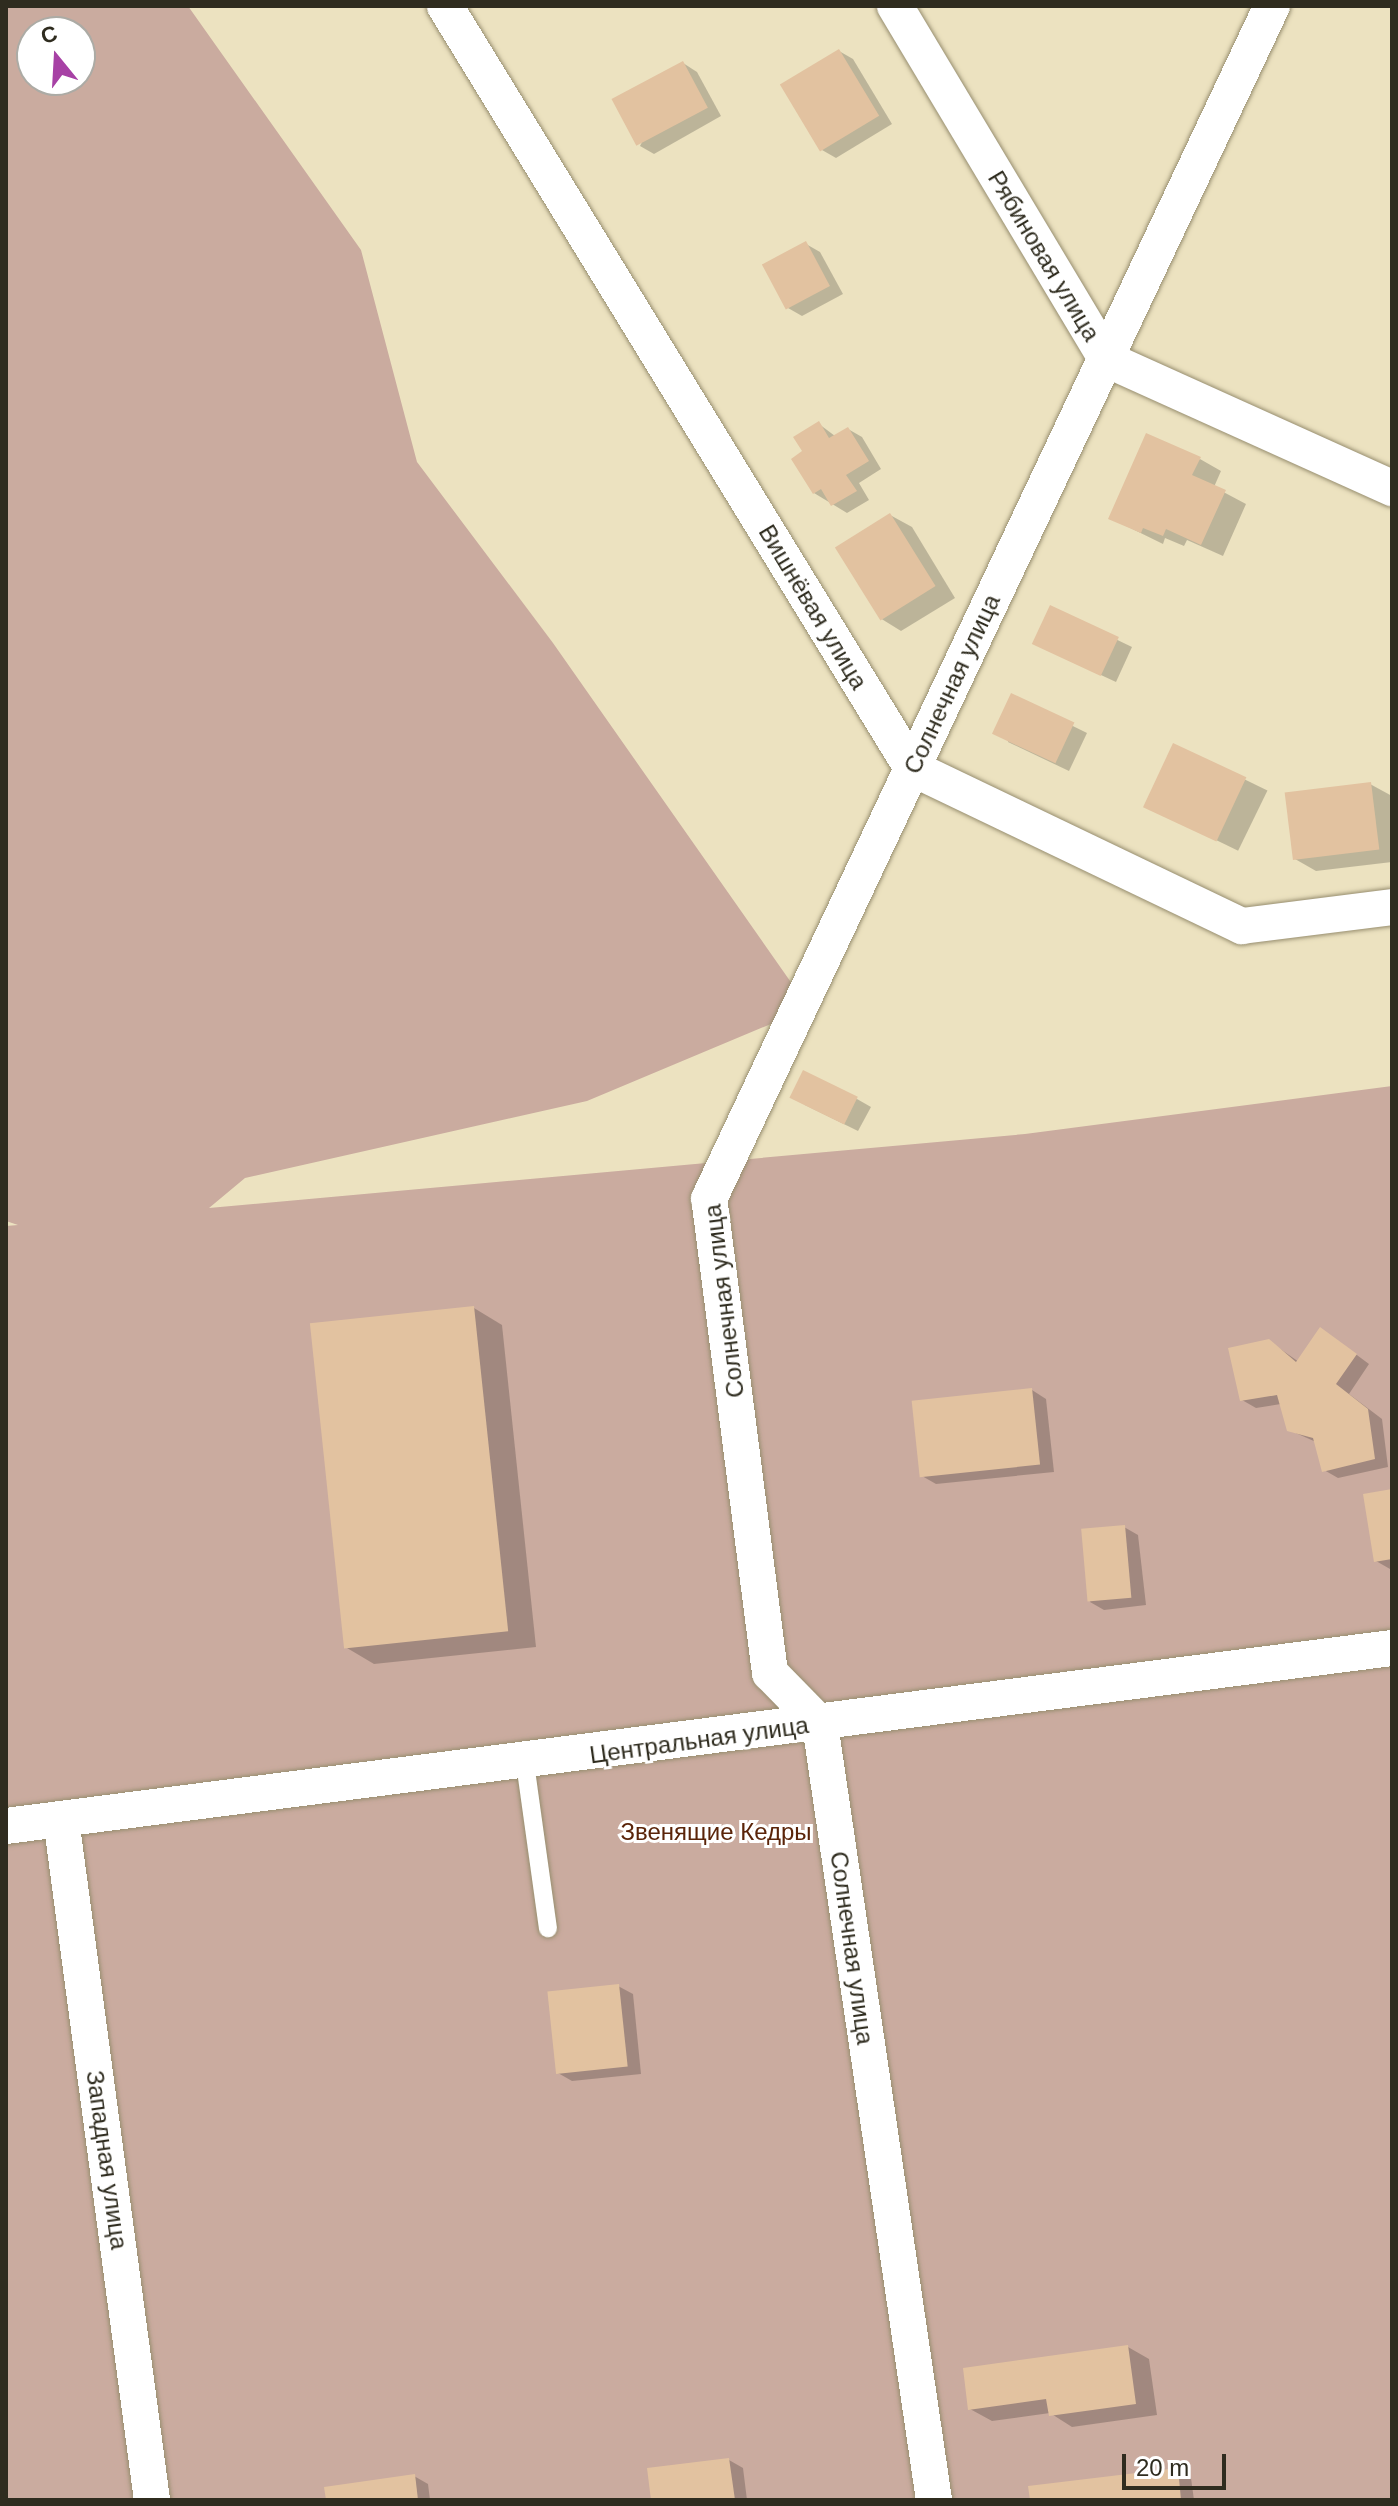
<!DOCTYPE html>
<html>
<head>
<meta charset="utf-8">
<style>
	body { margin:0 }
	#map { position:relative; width:1398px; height:2506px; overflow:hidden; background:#ece2c0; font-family:Helvetica,sans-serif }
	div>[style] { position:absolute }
	.green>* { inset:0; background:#caab9f }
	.shadow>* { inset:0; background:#0003; transform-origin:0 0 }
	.building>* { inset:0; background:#e2c2a0; transform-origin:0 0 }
	.roads { filter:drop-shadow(0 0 2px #978e6f) drop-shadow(0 0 2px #978e6f) }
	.service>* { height:18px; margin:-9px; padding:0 9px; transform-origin:9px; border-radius:9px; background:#fff }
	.minor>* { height:36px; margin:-18px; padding:0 18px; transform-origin:18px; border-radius:18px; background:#fff }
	span { translate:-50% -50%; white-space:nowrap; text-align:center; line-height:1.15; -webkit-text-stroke:6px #fff; paint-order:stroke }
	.street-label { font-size:24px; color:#2f2c1f }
	.park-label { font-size:24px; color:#5a2409 }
	.frame { position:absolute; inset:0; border:8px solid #2f2c1f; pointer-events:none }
	.north { position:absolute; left:16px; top:16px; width:80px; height:80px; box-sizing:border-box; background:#fff; border:2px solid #acaba5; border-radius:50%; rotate:342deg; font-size:22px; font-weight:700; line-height:32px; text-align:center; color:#2f2c1f }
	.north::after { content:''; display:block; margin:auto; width:28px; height:36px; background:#a741a5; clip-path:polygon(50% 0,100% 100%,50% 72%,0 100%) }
	.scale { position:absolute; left:1122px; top:2454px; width:104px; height:36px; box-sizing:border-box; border:4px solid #2f2c1f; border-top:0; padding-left:10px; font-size:24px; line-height:28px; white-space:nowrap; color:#2f2c1f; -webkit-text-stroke:6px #fff; paint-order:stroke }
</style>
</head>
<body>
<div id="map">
	<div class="green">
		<i style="clip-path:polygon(evenodd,6px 6px,188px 6px,361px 250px,417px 462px,553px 643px,809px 1008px,587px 1101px,245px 1178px,209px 1208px,1025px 1134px,1392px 1086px,1392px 2500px,6px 2500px,6px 1226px,18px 1225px,6px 1221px,6px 6px,32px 32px,80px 32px,80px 80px,32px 80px,32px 32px)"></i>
	</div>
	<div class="shadow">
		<i style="clip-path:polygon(839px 51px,853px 59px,892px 124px,836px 158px,822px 150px)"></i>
		<i style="clip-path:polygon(683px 63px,697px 72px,721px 116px,654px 154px,640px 146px)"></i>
		<i style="clip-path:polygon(806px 244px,820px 252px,843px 294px,802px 316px,788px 308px)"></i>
		<i style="clip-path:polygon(819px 424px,835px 436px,848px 429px,862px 437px,881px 469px,859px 483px,869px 500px,847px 513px,814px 493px,805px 452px)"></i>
		<i style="clip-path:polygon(1200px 459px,1221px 471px,1214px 487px,1246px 504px,1223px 556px,1187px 540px,1184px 546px,1165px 538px,1163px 544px,1110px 518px)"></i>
		<i style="clip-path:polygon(890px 515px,912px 527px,955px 598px,901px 631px,880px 618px)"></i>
		<i style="clip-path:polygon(1051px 608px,1132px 647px,1116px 682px,1049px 651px)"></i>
		<i style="clip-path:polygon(1012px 696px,1087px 733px,1069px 771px,1008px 742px)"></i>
		<i style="left:1174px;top:745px;width:104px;height:67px;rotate:26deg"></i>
		<i style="clip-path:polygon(1370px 784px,1392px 796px,1392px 862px,1316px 871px,1295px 859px)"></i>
		<i style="clip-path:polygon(857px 1099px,871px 1107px,858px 1131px,805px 1105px)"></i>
		<i style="clip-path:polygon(474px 1308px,502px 1325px,536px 1647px,374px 1664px,347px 1648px)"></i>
		<i style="clip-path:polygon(1334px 1338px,1369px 1364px,1349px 1394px,1382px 1419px,1388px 1467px,1338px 1478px,1324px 1470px,1316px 1442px,1289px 1430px,1281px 1404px,1256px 1408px,1242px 1400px,1269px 1341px,1299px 1362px)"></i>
		<i style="clip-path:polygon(1032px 1390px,1046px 1399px,1054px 1472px,936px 1484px,922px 1476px)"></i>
		<i style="clip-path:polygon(1392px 1491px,1392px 1569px,1390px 1569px,1376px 1561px)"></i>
		<i style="clip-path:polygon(1124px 1527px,1138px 1535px,1146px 1605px,1104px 1610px,1090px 1602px)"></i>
		<i style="clip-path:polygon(618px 1986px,633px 1994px,641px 2074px,572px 2081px,558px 2073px)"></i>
		<i style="clip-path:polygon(1128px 2347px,1149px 2359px,1157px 2415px,1072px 2427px,1050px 2413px,992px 2421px,970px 2409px)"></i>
		<i style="clip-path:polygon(729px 2460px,743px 2468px,747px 2500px,653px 2500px)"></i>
		<i style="clip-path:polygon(1177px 2470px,1191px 2478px,1194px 2500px,1032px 2500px)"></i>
		<i style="clip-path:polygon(414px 2476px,428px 2484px,430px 2500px,328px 2500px)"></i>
	</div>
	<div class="building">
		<i style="left:839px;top:49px;width:78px;height:69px;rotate:59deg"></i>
		<i style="left:683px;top:61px;width:53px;height:81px;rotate:62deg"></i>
		<i style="left:806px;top:241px;width:51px;height:50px;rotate:62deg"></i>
		<i style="clip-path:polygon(819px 421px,829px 438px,848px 427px,869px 461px,846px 475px,857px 491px,831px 506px,821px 489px,813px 494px,791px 459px,802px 451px,793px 437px)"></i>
		<i style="clip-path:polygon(1146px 433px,1201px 457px,1192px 475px,1226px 490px,1201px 545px,1166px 529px,1163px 536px,1143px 528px,1141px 533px,1108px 519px)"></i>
		<i style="left:890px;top:513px;width:86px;height:65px;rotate:58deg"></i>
		<i style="left:1050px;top:605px;width:76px;height:43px;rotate:25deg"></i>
		<i style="left:1011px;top:693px;width:70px;height:45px;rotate:25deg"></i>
		<i style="left:1173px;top:743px;width:81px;height:71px;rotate:25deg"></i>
		<i style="left:1371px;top:782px;width:68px;height:87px;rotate:83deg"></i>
		<i style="left:803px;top:1070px;width:61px;height:31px;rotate:26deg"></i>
		<i style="left:474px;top:1306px;width:327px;height:165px;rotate:84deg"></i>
		<i style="clip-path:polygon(1320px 1327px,1357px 1354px,1336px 1384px,1368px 1409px,1375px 1459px,1322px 1472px,1313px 1438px,1287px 1431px,1277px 1395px,1240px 1401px,1228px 1348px,1269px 1339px,1296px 1362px)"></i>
		<i style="left:1032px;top:1388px;width:77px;height:121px;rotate:84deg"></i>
		<i style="clip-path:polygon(1392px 1489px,1392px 1559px,1374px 1562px,1363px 1494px)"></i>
		<i style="left:1125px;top:1525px;width:73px;height:44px;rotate:85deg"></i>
		<i style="left:619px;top:1984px;width:83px;height:72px;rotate:84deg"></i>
		<i style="clip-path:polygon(1128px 2345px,1136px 2404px,1049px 2416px,1046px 2399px,968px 2410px,963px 2368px)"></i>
		<i style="clip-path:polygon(729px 2458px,735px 2500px,651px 2500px,647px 2468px)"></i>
		<i style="clip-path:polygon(1178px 2468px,1181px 2500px,1030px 2500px,1028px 2486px)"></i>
		<i style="clip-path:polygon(415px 2474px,418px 2500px,326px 2500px,324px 2487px)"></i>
	</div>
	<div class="roads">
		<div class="service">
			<i style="left:525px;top:1763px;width:167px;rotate:82.1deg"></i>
		</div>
		<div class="minor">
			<i style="left:445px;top:6px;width:894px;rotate:58.5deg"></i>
			<i style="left:912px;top:768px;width:366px;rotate:25.6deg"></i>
			<i style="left:1242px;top:926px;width:151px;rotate:-7.2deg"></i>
			<i style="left:895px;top:6px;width:411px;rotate:59.1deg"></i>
			<i style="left:1106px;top:359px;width:314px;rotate:24.3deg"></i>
			<i style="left:61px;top:1819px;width:687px;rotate:82.39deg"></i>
			<i style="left:6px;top:1826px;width:1397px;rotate:-7.32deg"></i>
			<i style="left:934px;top:2500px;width:784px;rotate:-98.36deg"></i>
			<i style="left:820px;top:1724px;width:71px;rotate:-134.4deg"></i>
			<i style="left:770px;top:1673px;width:478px;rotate:-97.3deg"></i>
			<i style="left:709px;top:1199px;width:1319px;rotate:-64.74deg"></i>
		</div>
	</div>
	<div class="street-label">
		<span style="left:1044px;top:256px;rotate:59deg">Рябиновая улица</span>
		<span style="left:813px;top:607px;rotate:59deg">Вишнёвая улица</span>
		<span style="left:952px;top:684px;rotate:-65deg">Солнечная улица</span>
		<span style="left:724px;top:1301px;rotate:-97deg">Солнечная улица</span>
		<span style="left:699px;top:1740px;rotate:-8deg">Центральная улица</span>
		<span style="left:852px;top:1948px;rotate:82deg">Солнечная улица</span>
		<span style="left:107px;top:2160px;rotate:82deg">Западная улица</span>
	</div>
	<div class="park-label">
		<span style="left:716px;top:1832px">Звенящие Кедры</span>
	</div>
	<div class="frame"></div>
	<div class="north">С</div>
	<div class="scale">20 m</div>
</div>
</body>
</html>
